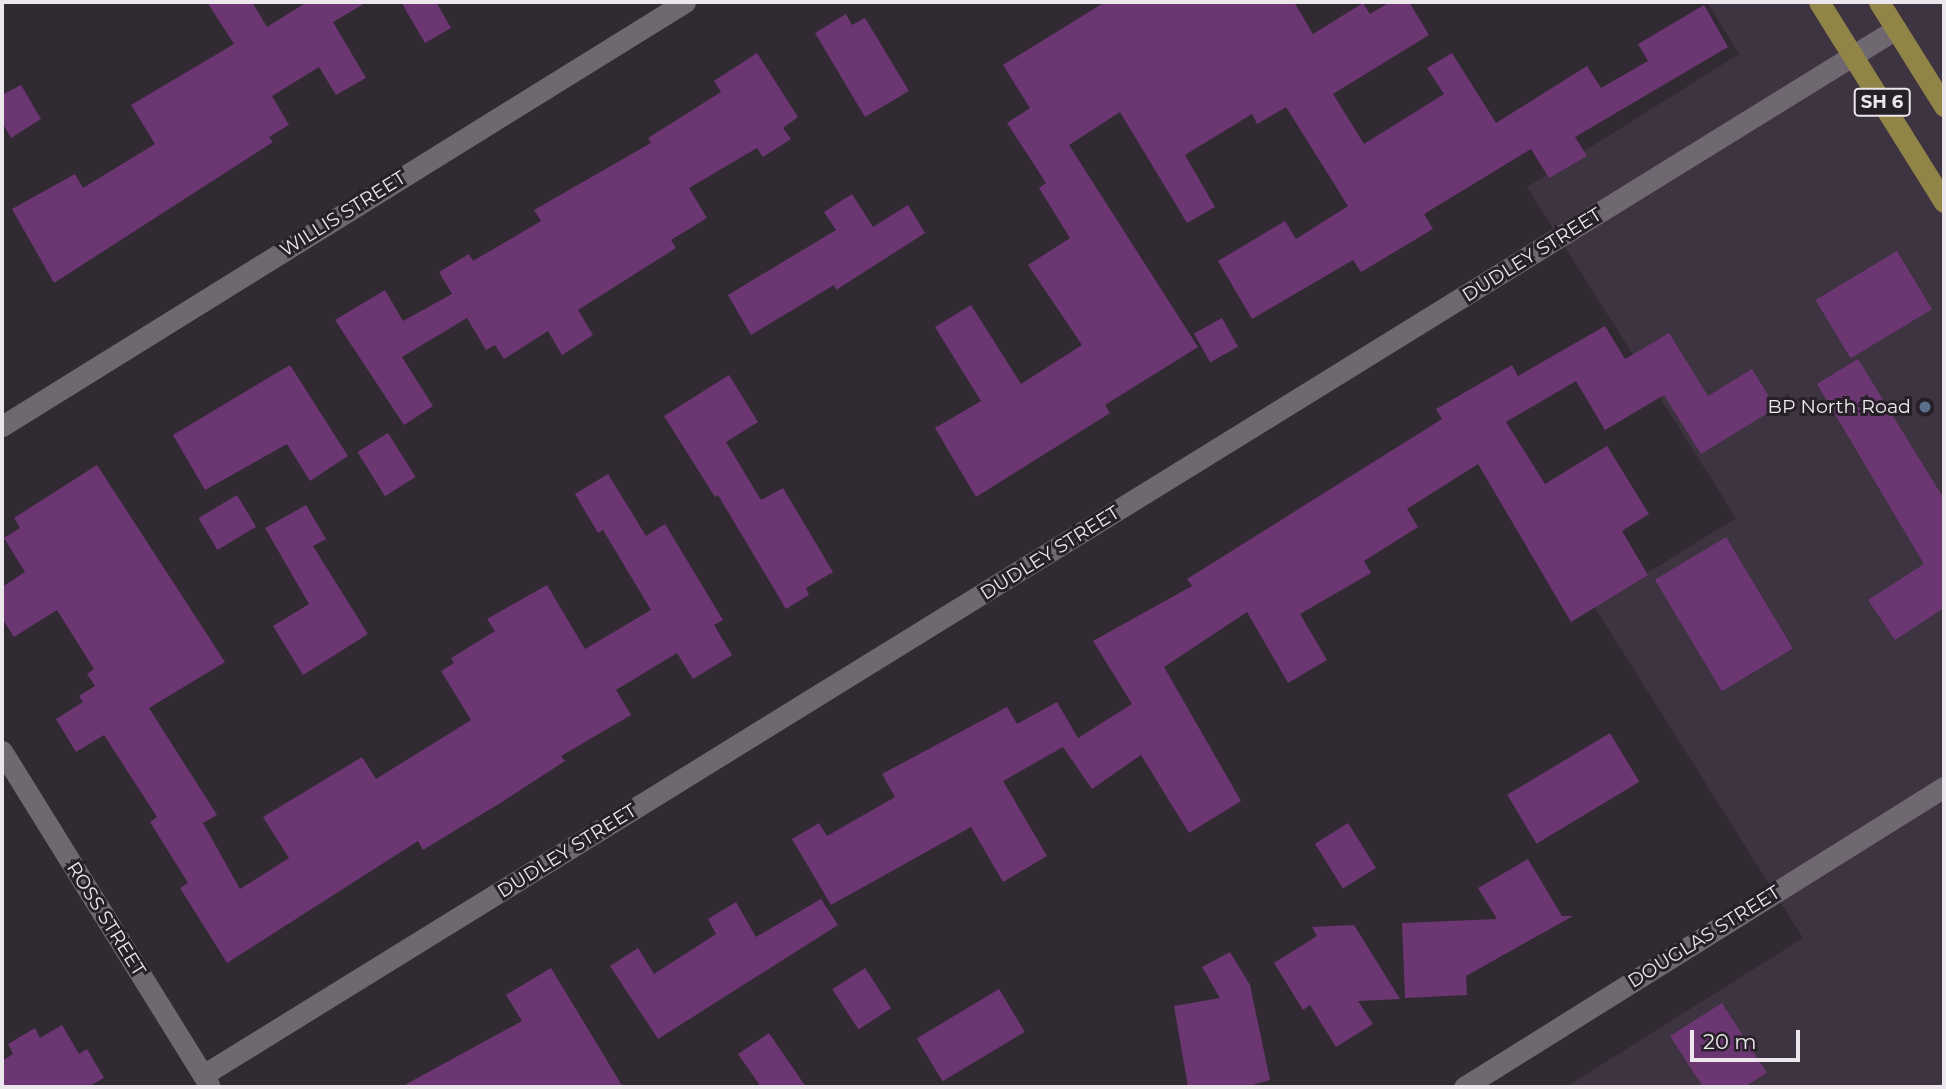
<!DOCTYPE html>
<html>
<head>
<meta charset="utf-8">
<style>
	body { margin:0 }
	#map { position:relative; width:1946px; height:1089px; overflow:hidden; background:#312a32; font-family:Montserrat,sans-serif }
	div>[style] { position:absolute }
	.built>* { inset:0; background:#3e3340 }
	.building>* { inset:0; background:#6c3673; transform-origin:0 0 }
	.minor>* { height:21px; margin:-10.5px; padding:0 10.5px; transform-origin:10.5px; border-radius:10.5px; background:#706871 }
	.major>* { height:21px; margin:-10.5px; padding:0 10.5px; transform-origin:10.5px; border-radius:10.5px; background:#908546 }
	.dots>* { width:19px; height:19px; translate:-50% -50%; box-sizing:border-box; border:4px solid #272028; border-radius:50% }
	span { translate:-50% -50%; white-space:nowrap; text-align:center; line-height:1.15; -webkit-text-stroke:6px #272028; paint-order:stroke }
	.shield-label span { padding:2px 5px; background:#272028; border:2px solid; border-radius:5px; -webkit-text-stroke-width:0 }
	.shield-label { font-size:18px; color:#ece7ed; font-weight:700 }
	.street-label { font-size:19px; color:#ece7ed }
	.poi-label { font-size:19px; color:#ece7ed }
	.right { translate:-100% -50%; text-align:right }
	.frame { position:absolute; inset:0; border:4px solid #ece7ed; pointer-events:none }
	.scale { position:absolute; left:1690px; top:1030px; width:110px; height:32px; box-sizing:border-box; border:4px solid #ece7ed; border-top:0; padding-left:9px; font-size:21px; line-height:24px; white-space:nowrap; color:#ece7ed; -webkit-text-stroke:5px #272028; paint-order:stroke }
</style>
</head>
<body>
<div id="map">
	<div class="built">
		<i style="clip-path:polygon(1707px 2px,1944px 2px,1944px 1087px,1566px 1087px,1803px 938px,1594px 606px,1736px 518px,1527px 187px,1739px 54px)"></i>
	</div>
	<div class="building">
		<i style="clip-path:polygon(207px 2px,252px 2px,267px 27px,307px 2px,367px 2px,333px 22px,366px 78px,336px 95px,319px 67px,272px 96px,289px 125px,269px 137px,273px 142px,54px 283px,12px 209px,75px 174px,83px 188px,155px 144px,131px 105px,234px 44px)"></i>
		<i style="clip-path:polygon(401px 2px,436px 2px,451px 28px,425px 43px)"></i>
		<i style="clip-path:polygon(1105px 2px,1294px 2px,1313px 34px,1363px 3px,1370px 14px,1390px 2px,1409px 2px,1429px 35px,1333px 94px,1364px 144px,1444px 94px,1427px 68px,1452px 53px,1496px 123px,1587px 66px,1601px 88px,1648px 61px,1638px 44px,1704px 5px,1728px 47px,1575px 137px,1587px 156px,1549px 178px,1531px 149px,1424px 214px,1433px 229px,1361px 272px,1353px 260px,1252px 319px,1218px 261px,1285px 221px,1296px 239px,1348px 206px,1286px 107px,1257px 124px,1252px 114px,1185px 155px,1215px 207px,1187px 223px,1120px 112px,1069px 145px,1198px 347px,1105px 405px,1110px 413px,976px 497px,935px 428px,981px 401px,935px 327px,971px 305px,1021px 384px,1082px 345px,1028px 265px,1070px 238px,1039px 188px,1046px 183px,1007px 123px,1030px 108px,1003px 65px)"></i>
		<i style="clip-path:polygon(846px 14px,852px 25px,865px 18px,909px 91px,865px 117px,815px 33px)"></i>
		<i style="clip-path:polygon(757px 53px,798px 117px,783px 128px,791px 139px,763px 157px,757px 148px,689px 188px,707px 218px,671px 240px,676px 248px,578px 310px,593px 335px,562px 355px,548px 331px,504px 359px,495px 345px,486px 350px,467px 318px,402px 357px,433px 406px,404px 425px,335px 320px,385px 290px,403px 321px,452px 294px,439px 272px,469px 254px,473px 261px,541px 221px,534px 210px,651px 143px,648px 138px,721px 92px,714px 81px)"></i>
		<i style="clip-path:polygon(21px 85px,41px 119px,11px 138px,2px 122px,2px 95px)"></i>
		<i style="clip-path:polygon(852px 194px,873px 227px,908px 205px,925px 233px,836px 290px,834px 285px,751px 335px,728px 295px,836px 230px,824px 212px)"></i>
		<i style="left:1897px;top:251px;width:68px;height:95px;rotate:59deg"></i>
		<i style="left:1222px;top:318px;width:33px;height:32px;rotate:61deg"></i>
		<i style="clip-path:polygon(1605px 326px,1625px 359px,1669px 333px,1708px 396px,1752px 369px,1776px 408px,1701px 454px,1664px 395px,1605px 430px,1576px 381px,1506px 422px,1545px 484px,1607px 446px,1649px 514px,1622px 531px,1648px 575px,1571px 622px,1478px 464px,1407px 509px,1418px 527px,1364px 561px,1371px 573px,1300px 614px,1327px 660px,1288px 683px,1247px 612px,1164px 667px,1241px 801px,1189px 833px,1141px 755px,1092px 789px,1063px 747px,1003px 781px,1047px 856px,1003px 882px,971px 827px,831px 905px,792px 839px,819px 823px,827px 836px,895px 797px,882px 774px,1007px 707px,1017px 724px,1057px 702px,1078px 738px,1132px 704px,1093px 641px,1192px 586px,1187px 579px,1442px 419px,1436px 409px,1512px 365px,1518px 376px)"></i>
		<i style="clip-path:polygon(1858px 359px,1944px 499px,1944px 608px,1895px 640px,1868px 600px,1924px 564px,1817px 384px)"></i>
		<i style="clip-path:polygon(290px 365px,348px 456px,310px 481px,287px 444px,205px 490px,173px 435px)"></i>
		<i style="clip-path:polygon(729px 375px,758px 422px,726px 442px,761px 500px,783px 488px,833px 572px,806px 588px,809px 595px,786px 609px,718px 495px,715px 497px,664px 416px)"></i>
		<i style="left:388px;top:433px;width:52px;height:36px;rotate:58deg"></i>
		<i style="clip-path:polygon(97px 465px,225px 662px,149px 708px,217px 815px,203px 823px,240px 889px,289px 858px,263px 817px,362px 757px,376px 779px,471px 720px,441px 671px,454px 663px,451px 658px,495px 631px,487px 619px,547px 585px,585px 649px,651px 610px,603px 530px,598px 533px,575px 494px,608px 474px,646px 536px,665px 524px,723px 620px,714px 625px,732px 655px,693px 679px,677px 653px,616px 690px,631px 715px,561px 756px,565px 761px,502px 802px,423px 850px,418px 841px,227px 963px,180px 888px,188px 883px,150px 822px,157px 817px,104px 735px,76px 752px,56px 719px,83px 702px,79px 696px,95px 686px,87px 674px,94px 669px,57px 610px,14px 637px,2px 618px,2px 587px,25px 572px,4px 538px,20px 528px,14px 518px)"></i>
		<i style="left:237px;top:495px;width:37px;height:45px;rotate:59deg"></i>
		<i style="clip-path:polygon(306px 505px,326px 539px,313px 546px,368px 634px,303px 675px,273px 626px,309px 604px,265px 528px)"></i>
		<i style="left:1726px;top:537px;width:130px;height:83px;rotate:59deg"></i>
		<i style="left:1610px;top:733px;width:57px;height:120px;rotate:59deg"></i>
		<i style="left:1348px;top:823px;width:53px;height:39px;rotate:58deg"></i>
		<i style="clip-path:polygon(1528px 859px,1562px 916px,1573px 916px,1466px 976px,1467px 995px,1405px 998px,1402px 923px,1497px 919px,1478px 888px)"></i>
		<i style="clip-path:polygon(821px 899px,838px 925px,658px 1039px,610px 966px,638px 948px,654px 974px,716px 934px,708px 919px,736px 902px,756px 937px)"></i>
		<i style="clip-path:polygon(1354px 925px,1400px 999px,1358px 1001px,1373px 1024px,1336px 1047px,1310px 1005px,1303px 1010px,1274px 963px,1317px 936px,1312px 927px)"></i>
		<i style="clip-path:polygon(1230px 952px,1250px 985px,1270px 1080px,1245px 1087px,1188px 1087px,1174px 1006px,1220px 998px,1202px 967px)"></i>
		<i style="clip-path:polygon(551px 968px,623px 1087px,401px 1087px,522px 1021px,506px 995px)"></i>
		<i style="left:865px;top:968px;width:48px;height:39px;rotate:57deg"></i>
		<i style="left:999px;top:989px;width:50px;height:96px;rotate:59deg"></i>
		<i style="clip-path:polygon(1722px 1003px,1767px 1073px,1744px 1087px,1703px 1087px,1670px 1036px)"></i>
		<i style="clip-path:polygon(62px 1025px,79px 1054px,87px 1049px,104px 1078px,88px 1087px,2px 1087px,2px 1061px,13px 1054px,8px 1044px,35px 1028px,40px 1038px)"></i>
		<i style="clip-path:polygon(769px 1033px,806px 1087px,761px 1087px,738px 1054px)"></i>
	</div>
	<div class="minor">
		<i style="left:2px;top:426px;width:804px;rotate:-31.83deg"></i>
		<i style="left:2px;top:751px;width:393px;rotate:58.2deg"></i>
		<i style="left:203px;top:1075px;width:1990px;rotate:-31.71deg"></i>
		<i style="left:1464px;top:1087px;width:566px;rotate:-32.01deg"></i>
	</div>
	<div class="major">
		<i style="left:1819px;top:2px;width:236px;rotate:58deg"></i>
		<i style="left:1879px;top:2px;width:123px;rotate:58deg"></i>
	</div>
	<div class="dots">
		<i style="left:1925px;top:407px;background:#5c6f8a"></i>
	</div>
	<div class="shield-label">
		<span style="left:1882px;top:102px">SH 6</span>
	</div>
	<div class="street-label">
		<span style="left:343px;top:214px;rotate:-32deg">WILLIS STREET</span>
		<span style="left:1532px;top:255px;rotate:-32deg">DUDLEY STREET</span>
		<span style="left:1050px;top:553px;rotate:-32deg">DUDLEY STREET</span>
		<span style="left:567px;top:851px;rotate:-32deg">DUDLEY STREET</span>
		<span style="left:106px;top:919px;rotate:58deg">ROSS STREET</span>
		<span style="left:1704px;top:937px;rotate:-32deg">DOUGLAS STREET</span>
	</div>
	<div class="poi-label">
		<span class="right" style="left:1911px;top:407px">BP North Road</span>
	</div>
	<div class="frame"></div>
	<div class="scale">20 m</div>
</div>
</body>
</html>
